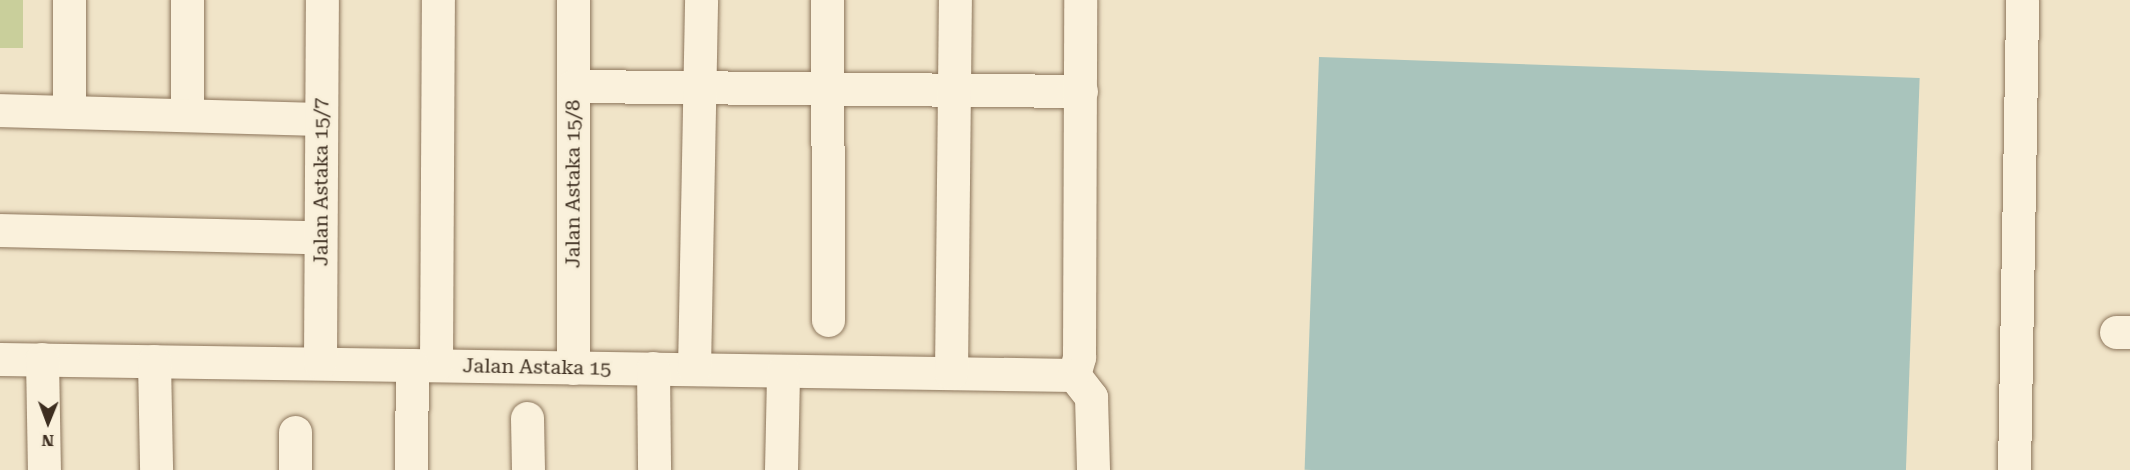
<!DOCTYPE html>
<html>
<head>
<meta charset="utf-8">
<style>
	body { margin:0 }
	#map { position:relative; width:2130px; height:470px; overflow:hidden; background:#f0e4c8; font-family:"Roboto Serif",serif }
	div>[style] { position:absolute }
	.green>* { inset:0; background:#c9cf9b; transform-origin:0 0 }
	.water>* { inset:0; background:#a9c4bc; transform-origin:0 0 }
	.roads { filter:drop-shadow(0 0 2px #8d765c) drop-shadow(0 0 2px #8d765c) }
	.minor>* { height:33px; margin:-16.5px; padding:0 16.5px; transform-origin:16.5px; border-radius:16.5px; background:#faf1dc }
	span { translate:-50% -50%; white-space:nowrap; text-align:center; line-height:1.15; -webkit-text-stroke:4.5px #f7eed8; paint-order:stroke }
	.street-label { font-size:20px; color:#3d2e20 }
	.north { position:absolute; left:18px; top:392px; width:60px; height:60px; -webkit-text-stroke:4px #f7eed8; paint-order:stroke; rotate:181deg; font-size:16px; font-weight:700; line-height:24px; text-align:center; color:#3d2e20 }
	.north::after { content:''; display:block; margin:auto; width:21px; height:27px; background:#3d2e20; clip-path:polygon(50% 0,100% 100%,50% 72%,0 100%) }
</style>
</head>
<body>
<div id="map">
	<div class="green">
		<i style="left:0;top:0;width:23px;height:48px"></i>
	</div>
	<div class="water">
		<i style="left:1319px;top:57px;width:601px;height:413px;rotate:2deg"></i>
	</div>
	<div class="roads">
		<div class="minor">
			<i style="left:187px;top:0;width:114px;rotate:90deg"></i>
			<i style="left:573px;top:0;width:368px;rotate:90deg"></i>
			<i style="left:827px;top:0;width:320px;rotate:89.8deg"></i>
			<i style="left:573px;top:86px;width:508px;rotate:0.56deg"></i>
			<i style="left:0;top:110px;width:321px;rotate:1.6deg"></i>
			<i style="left:69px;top:111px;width:111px;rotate:-90deg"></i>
			<i style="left:0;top:230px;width:320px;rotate:1.3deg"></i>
			<i style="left:2116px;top:332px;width:14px"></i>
			<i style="left:0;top:359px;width:1074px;rotate:0.85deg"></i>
			<i style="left:42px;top:359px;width:111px;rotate:89deg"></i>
			<i style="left:154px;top:361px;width:109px;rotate:88.9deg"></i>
			<i style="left:320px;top:363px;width:363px;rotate:-89.7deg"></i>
			<i style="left:436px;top:365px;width:365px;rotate:-89.7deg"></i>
			<i style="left:653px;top:368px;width:102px;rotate:89.4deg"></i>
			<i style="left:694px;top:369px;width:369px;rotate:-88.9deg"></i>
			<i style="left:951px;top:373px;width:373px;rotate:-89.4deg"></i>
			<i style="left:1074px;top:375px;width:19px;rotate:-74deg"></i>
			<i style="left:1079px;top:357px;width:357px;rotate:-89.8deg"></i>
			<i style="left:1074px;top:375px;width:28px;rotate:52deg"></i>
			<i style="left:1091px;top:397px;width:73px;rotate:88.4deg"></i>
			<i style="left:527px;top:418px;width:52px;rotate:88.9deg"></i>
			<i style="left:295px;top:470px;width:38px;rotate:-90deg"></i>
			<i style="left:411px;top:470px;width:105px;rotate:-89.5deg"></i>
			<i style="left:781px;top:470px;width:99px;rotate:-88.8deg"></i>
			<i style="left:2014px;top:470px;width:470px;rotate:-89deg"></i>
		</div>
	</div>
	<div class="street-label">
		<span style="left:321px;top:182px;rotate:-90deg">Jalan Astaka 15/7</span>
		<span style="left:573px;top:184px;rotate:-90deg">Jalan Astaka 15/8</span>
		<span style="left:537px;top:367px;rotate:1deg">Jalan Astaka 15</span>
	</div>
	<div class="north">N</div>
</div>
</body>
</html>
